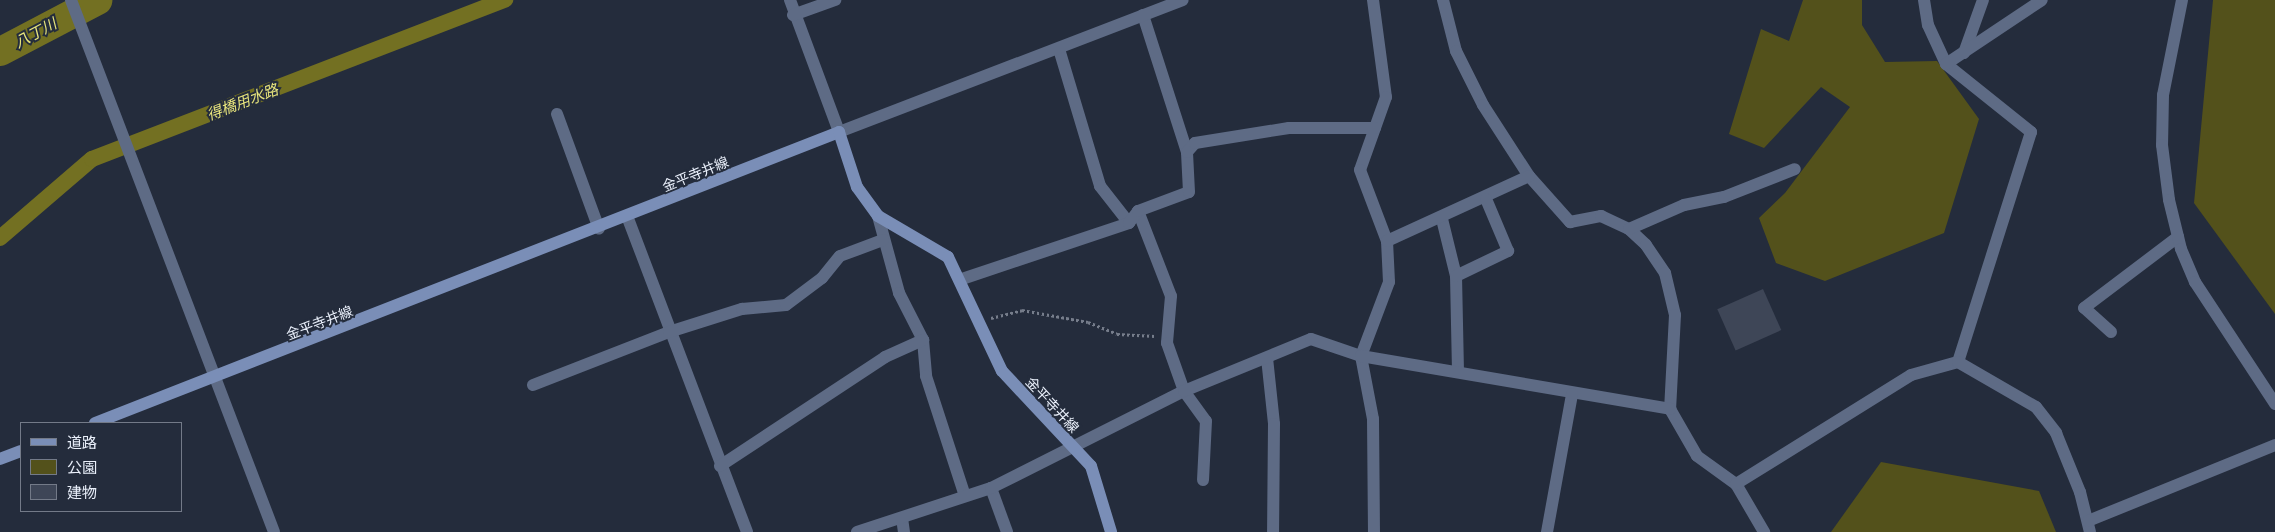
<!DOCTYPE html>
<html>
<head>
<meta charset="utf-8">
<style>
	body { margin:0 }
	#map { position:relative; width:2275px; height:532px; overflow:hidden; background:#242c3c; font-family:Literata,"Noto Sans JP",serif }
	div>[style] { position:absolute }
	.green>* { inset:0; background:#53511b }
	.canal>* { height:16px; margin:-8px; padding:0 8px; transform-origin:8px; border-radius:8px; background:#737022 }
	.river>* { height:29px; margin:-14.5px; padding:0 14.5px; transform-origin:14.5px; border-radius:14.5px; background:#737022 }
	.building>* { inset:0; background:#3e4657; transform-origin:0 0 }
	.path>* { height:3px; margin-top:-1.5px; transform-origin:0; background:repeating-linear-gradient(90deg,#767d8b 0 2.5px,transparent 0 5px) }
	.minor>* { height:12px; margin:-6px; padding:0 6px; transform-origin:6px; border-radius:6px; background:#5e6b85 }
	.tertiary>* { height:12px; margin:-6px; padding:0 6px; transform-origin:6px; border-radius:6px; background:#5e6b85 }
	.secondary>* { height:12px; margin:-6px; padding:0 6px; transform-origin:6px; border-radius:6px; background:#7a8eb7 }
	span { translate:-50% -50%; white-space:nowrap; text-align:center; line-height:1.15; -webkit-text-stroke:4px #242c3c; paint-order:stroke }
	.street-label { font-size:14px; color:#e9effa }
	.water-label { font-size:15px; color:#e8e57c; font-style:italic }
	.legend { position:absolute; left:20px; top:422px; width:162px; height:90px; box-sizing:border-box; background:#242c3c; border:1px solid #737a88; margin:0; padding:6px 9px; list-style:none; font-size:15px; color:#e9effa }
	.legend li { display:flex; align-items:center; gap:10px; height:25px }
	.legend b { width:25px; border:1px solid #737a88 }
</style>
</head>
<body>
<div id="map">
	<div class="green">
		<i style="clip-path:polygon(1803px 0,1862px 0,1862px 25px,1885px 62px,1937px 61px,1979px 119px,1944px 233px,1825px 281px,1776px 263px,1759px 218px,1785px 193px,1850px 107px,1821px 87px,1764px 148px,1729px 134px,1761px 29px,1789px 41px)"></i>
		<i style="clip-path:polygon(2213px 0,2275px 0,2275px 314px,2194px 203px)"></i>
		<i style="clip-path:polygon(1881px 462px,2039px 491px,2056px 532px,1831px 532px)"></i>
	</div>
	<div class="canal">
		<i style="left:0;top:238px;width:121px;rotate:-40.7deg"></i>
		<i style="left:92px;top:159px;width:443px;rotate:-21.1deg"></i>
	</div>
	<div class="river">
		<i style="left:0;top:51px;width:110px;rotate:-27.7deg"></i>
	</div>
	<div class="building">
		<i style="left:1763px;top:289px;width:45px;height:50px;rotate:66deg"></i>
	</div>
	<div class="path">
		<i style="left:991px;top:318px;width:32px;rotate:-14deg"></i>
		<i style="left:1022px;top:310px;width:67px;rotate:10.3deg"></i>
		<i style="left:1088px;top:322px;width:31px;rotate:22deg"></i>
		<i style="left:1117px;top:334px;width:38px;rotate:3deg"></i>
	</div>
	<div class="minor">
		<i style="left:790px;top:0;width:141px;rotate:69.6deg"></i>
		<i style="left:1373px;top:0;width:98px;rotate:82.4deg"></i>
		<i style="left:1386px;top:97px;width:77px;rotate:109.6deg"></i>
		<i style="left:1360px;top:170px;width:76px;rotate:69.2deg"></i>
		<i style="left:1387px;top:241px;width:41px;rotate:87.2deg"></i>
		<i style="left:1389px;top:282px;width:79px;rotate:110.7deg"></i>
		<i style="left:1361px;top:356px;width:64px;rotate:79.2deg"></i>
		<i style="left:1373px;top:419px;width:113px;rotate:89.5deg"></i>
		<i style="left:1443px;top:0;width:53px;rotate:75.7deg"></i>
		<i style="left:1456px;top:51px;width:60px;rotate:63.4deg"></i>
		<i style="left:1483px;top:105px;width:85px;rotate:57.1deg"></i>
		<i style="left:1529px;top:176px;width:62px;rotate:48.3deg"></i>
		<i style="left:1570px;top:222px;width:32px;rotate:-11deg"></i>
		<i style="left:1601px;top:216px;width:31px;rotate:25deg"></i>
		<i style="left:1629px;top:229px;width:23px;rotate:43deg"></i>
		<i style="left:1646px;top:245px;width:34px;rotate:56deg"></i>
		<i style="left:1665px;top:273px;width:43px;rotate:76.6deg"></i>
		<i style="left:1675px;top:315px;width:94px;rotate:93deg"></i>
		<i style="left:1670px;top:409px;width:54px;rotate:60.1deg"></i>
		<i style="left:1697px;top:456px;width:48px;rotate:35.7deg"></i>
		<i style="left:1736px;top:484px;width:56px;rotate:59.7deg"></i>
		<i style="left:1924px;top:0;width:25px;rotate:81deg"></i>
		<i style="left:1928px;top:25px;width:43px;rotate:65.2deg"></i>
		<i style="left:1946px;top:64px;width:109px;rotate:38.7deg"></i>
		<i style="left:2031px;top:132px;width:241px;rotate:107.6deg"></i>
		<i style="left:793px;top:15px;width:45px;rotate:-19.7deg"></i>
		<i style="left:1143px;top:15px;width:144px;rotate:72.2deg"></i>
		<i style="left:1059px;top:49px;width:143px;rotate:73.3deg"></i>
		<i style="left:1100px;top:186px;width:47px;rotate:51.9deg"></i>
		<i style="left:1964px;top:53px;width:56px;rotate:-70.3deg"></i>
		<i style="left:1946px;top:64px;width:115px;rotate:-33.7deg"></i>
		<i style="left:557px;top:114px;width:122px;rotate:69.9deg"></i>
		<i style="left:1138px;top:211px;width:91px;rotate:68.8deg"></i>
		<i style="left:1171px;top:296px;width:47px;rotate:94.9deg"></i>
		<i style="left:1167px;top:343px;width:51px;rotate:70.5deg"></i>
		<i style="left:1184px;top:391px;width:37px;rotate:54deg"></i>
		<i style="left:1206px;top:421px;width:59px;rotate:92.9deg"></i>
		<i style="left:627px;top:216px;width:338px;rotate:69.2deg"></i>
		<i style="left:878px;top:216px;width:80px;rotate:74.7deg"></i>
		<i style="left:899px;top:293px;width:53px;rotate:62.9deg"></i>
		<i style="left:923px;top:340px;width:36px;rotate:85deg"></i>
		<i style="left:926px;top:376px;width:126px;rotate:72deg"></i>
		<i style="left:1442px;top:219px;width:59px;rotate:76.2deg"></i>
		<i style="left:1456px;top:276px;width:95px;rotate:88.8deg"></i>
		<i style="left:1629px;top:229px;width:60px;rotate:-23.6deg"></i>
		<i style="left:1684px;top:205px;width:41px;rotate:-11.3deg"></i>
		<i style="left:1724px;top:197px;width:76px;rotate:-21.5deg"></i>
		<i style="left:1387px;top:241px;width:156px;rotate:-24.6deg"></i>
		<i style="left:1456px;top:276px;width:58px;rotate:-25.7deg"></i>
		<i style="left:1508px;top:251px;width:56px;rotate:-112.9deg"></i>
		<i style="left:962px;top:279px;width:176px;rotate:-18.5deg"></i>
		<i style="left:1129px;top:223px;width:15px;rotate:-53deg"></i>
		<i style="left:1138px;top:211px;width:54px;rotate:-20.4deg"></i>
		<i style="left:1189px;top:192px;width:40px;rotate:-92.9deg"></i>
		<i style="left:1187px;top:152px;width:12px;rotate:-48deg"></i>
		<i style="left:1195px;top:143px;width:95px;rotate:-9.1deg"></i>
		<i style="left:1289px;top:128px;width:86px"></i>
		<i style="left:2111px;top:332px;width:36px;rotate:-138deg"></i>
		<i style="left:2084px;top:308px;width:118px;rotate:-37.1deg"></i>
		<i style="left:1267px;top:358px;width:66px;rotate:83.9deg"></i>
		<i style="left:1274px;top:424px;width:108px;rotate:90.5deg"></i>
		<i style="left:533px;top:385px;width:146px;rotate:-21.3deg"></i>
		<i style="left:669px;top:332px;width:77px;rotate:-17.5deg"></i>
		<i style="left:742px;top:309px;width:44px;rotate:-5.2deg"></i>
		<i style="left:786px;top:305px;width:45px;rotate:-36.9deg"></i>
		<i style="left:822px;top:278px;width:28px;rotate:-51deg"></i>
		<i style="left:840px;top:256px;width:46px;rotate:-20.4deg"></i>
		<i style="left:720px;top:466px;width:198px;rotate:-33.4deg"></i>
		<i style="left:885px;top:357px;width:42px;rotate:-24.1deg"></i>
		<i style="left:1736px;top:484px;width:206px;rotate:-31.9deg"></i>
		<i style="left:1911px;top:375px;width:49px;rotate:-15.5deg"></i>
		<i style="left:1958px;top:362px;width:90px;rotate:30deg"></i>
		<i style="left:2036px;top:407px;width:33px;rotate:52deg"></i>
		<i style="left:2056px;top:433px;width:64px;rotate:67.9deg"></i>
		<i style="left:2080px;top:492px;width:41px;rotate:76deg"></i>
		<i style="left:991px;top:488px;width:47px;rotate:70deg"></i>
		<i style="left:902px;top:518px;width:14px;rotate:82deg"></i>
		<i style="left:2088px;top:521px;width:202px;rotate:-22.1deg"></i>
		<i style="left:857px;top:532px;width:141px;rotate:-18.2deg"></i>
		<i style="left:991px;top:488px;width:216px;rotate:-26.7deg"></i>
		<i style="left:1184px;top:391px;width:137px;rotate:-22.3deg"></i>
		<i style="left:1311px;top:339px;width:53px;rotate:18.8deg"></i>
		<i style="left:1361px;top:356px;width:314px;rotate:9.7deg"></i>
		<i style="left:1547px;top:532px;width:140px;rotate:-79.7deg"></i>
	</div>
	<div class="tertiary">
		<i style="left:71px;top:0;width:569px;rotate:69.11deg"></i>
		<i style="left:2182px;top:0;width:97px;rotate:101.3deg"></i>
		<i style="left:2163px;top:95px;width:50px;rotate:91.1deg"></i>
		<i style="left:2162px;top:145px;width:55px;rotate:82.7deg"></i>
		<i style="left:2169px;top:200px;width:50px;rotate:76.2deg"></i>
		<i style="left:2181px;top:249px;width:36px;rotate:67deg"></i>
		<i style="left:2195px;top:282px;width:146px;rotate:56.7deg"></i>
		<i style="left:839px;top:132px;width:368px;rotate:-21deg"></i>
	</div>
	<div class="secondary">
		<i style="left:95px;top:423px;width:799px;rotate:-21.36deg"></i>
		<i style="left:839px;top:132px;width:58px;rotate:71.9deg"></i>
		<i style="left:857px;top:187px;width:36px;rotate:54deg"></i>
		<i style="left:878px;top:216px;width:81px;rotate:30.4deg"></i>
		<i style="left:948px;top:257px;width:126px;rotate:64.7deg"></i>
		<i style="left:1002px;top:371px;width:130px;rotate:46.9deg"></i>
		<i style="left:1091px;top:466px;width:69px;rotate:73.1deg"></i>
		<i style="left:0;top:459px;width:22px;rotate:-21deg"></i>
	</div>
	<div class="street-label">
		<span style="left:695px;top:173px;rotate:-22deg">金平寺井線</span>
		<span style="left:319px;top:322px;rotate:-21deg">金平寺井線</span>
		<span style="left:1053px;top:404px;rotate:47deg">金平寺井線</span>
	</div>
	<div class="water-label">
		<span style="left:35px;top:32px;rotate:-28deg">八丁川</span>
		<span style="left:242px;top:101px;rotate:-21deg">得橋用水路</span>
	</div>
	<ul class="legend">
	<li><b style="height:6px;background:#7a8eb7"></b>道路</li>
	<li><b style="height:14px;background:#53511b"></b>公園</li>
	<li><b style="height:14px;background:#3e4657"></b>建物</li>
	</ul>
</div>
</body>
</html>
